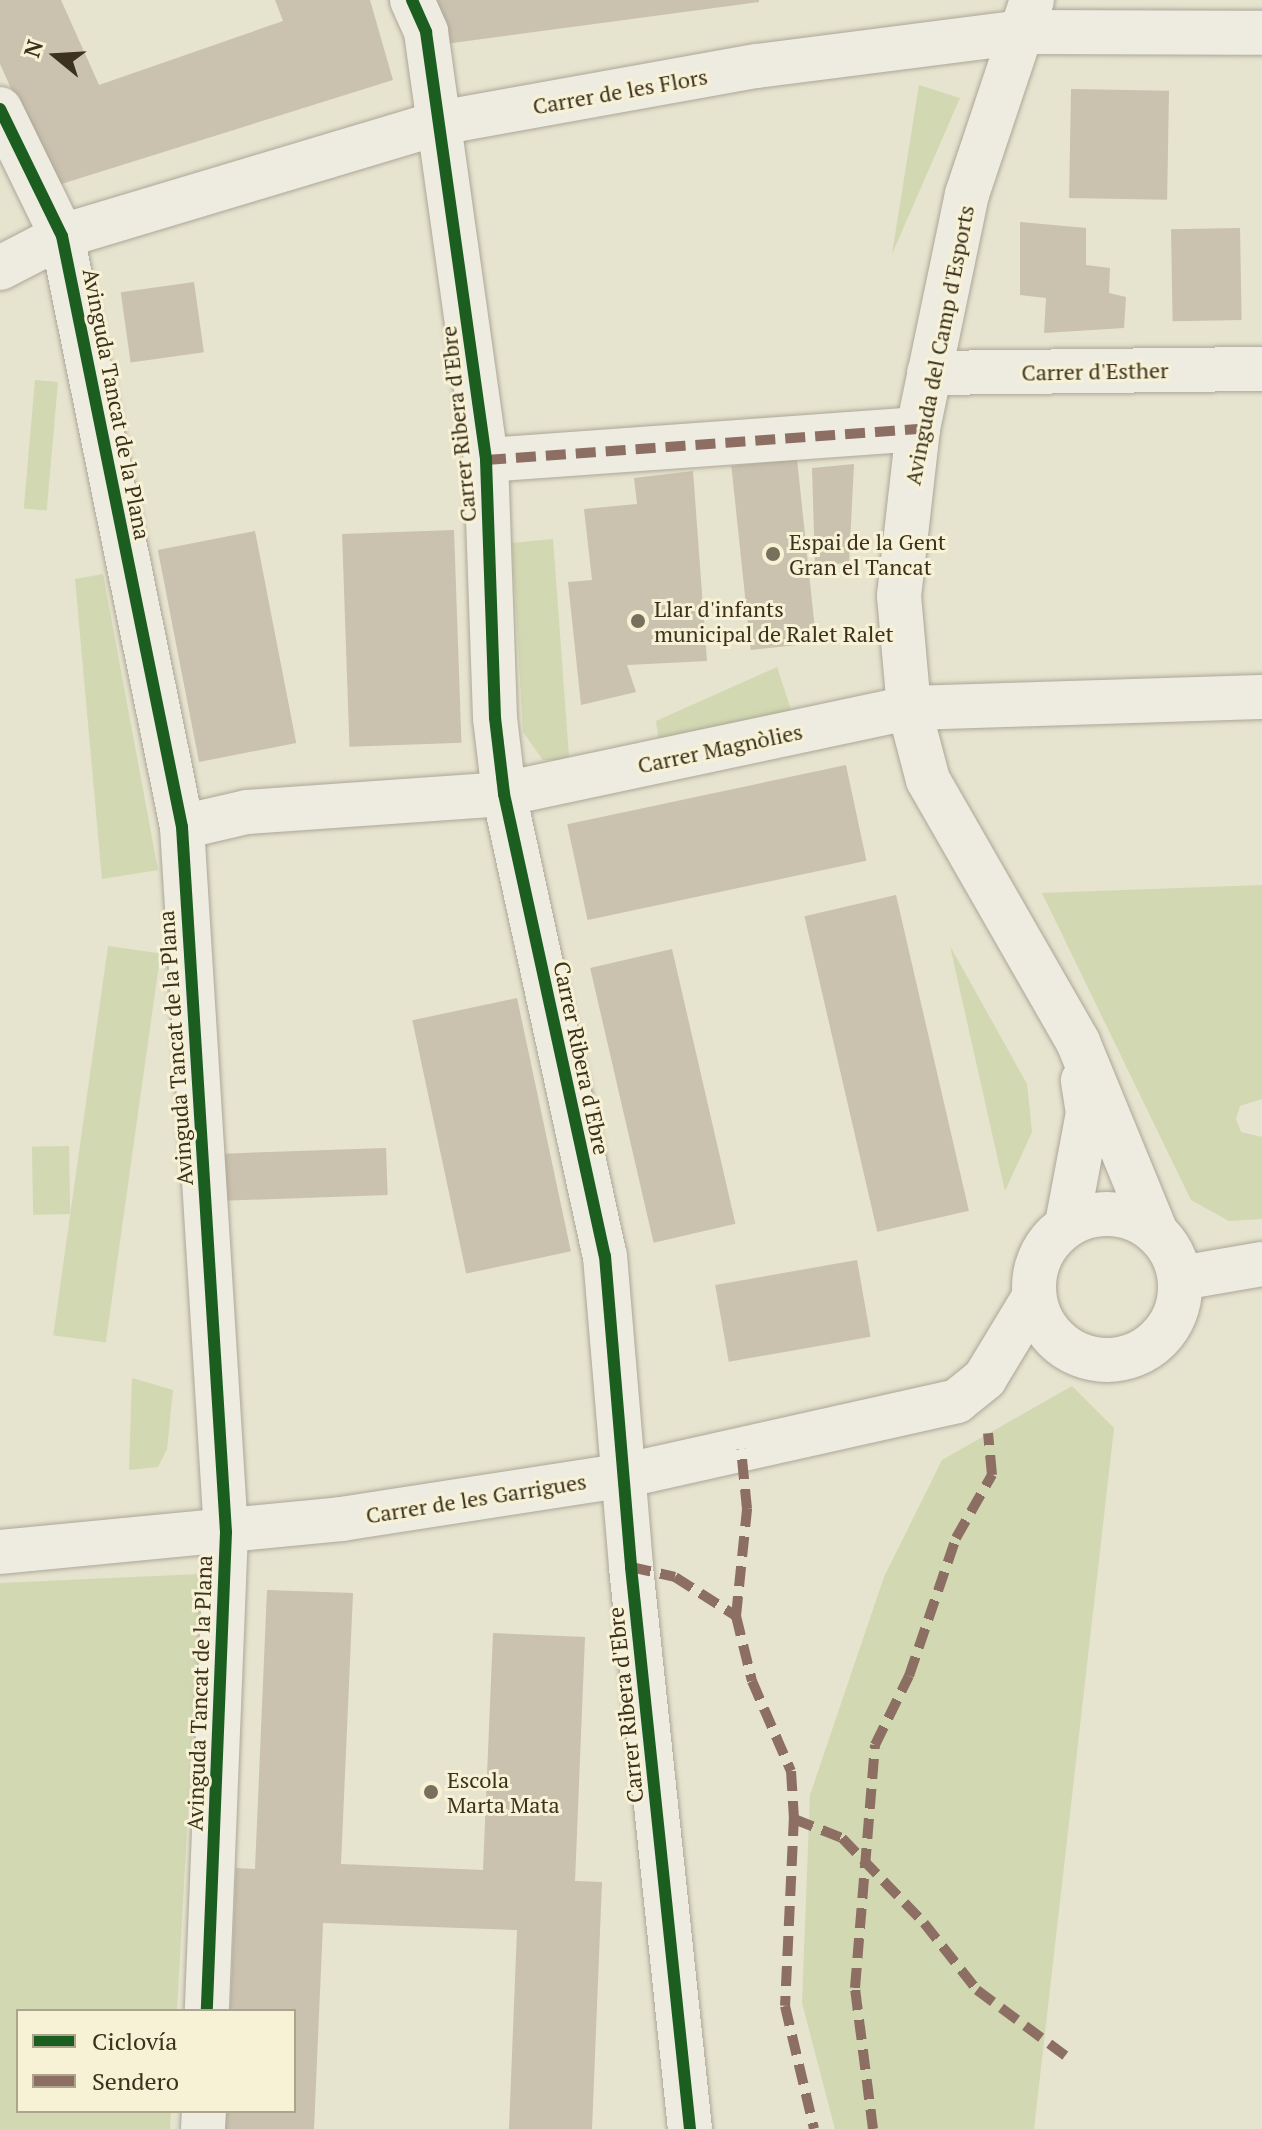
<!DOCTYPE html>
<html>
<head>
<meta charset="utf-8">
<style>
	body { margin:0 }
	#map { position:relative; width:1262px; height:2129px; overflow:hidden; background:#e6e3cf; font-family:"PT Serif",serif }
	div>[style] { position:absolute }
	.green>* { inset:0; background:#d2d8b1; transform-origin:0 0 }
	.building>* { inset:0; background:#cac1af; transform-origin:0 0 }
	.roads { filter:drop-shadow(0 0 2px #aca797) drop-shadow(0 0 2px #aca797) }
	.minor>* { height:44px; margin:-22px; padding:0 22px; transform-origin:22px; border-radius:22px; background:#eeece0 }
	.minor>.ring { margin:-22px; padding:0; box-sizing:content-box; background:none; border:44px solid #eeece0; border-radius:50% }
	.quiet>* { height:10px; margin-top:-5px; transform-origin:0; background:repeating-linear-gradient(90deg,#8d6e63 0 20px,transparent 0 30px) }
	.cycleway>* { height:12px; margin:-6px; padding:0 6px; transform-origin:6px; border-radius:6px; background:#1b5e20 }
	.dots>* { width:22px; height:22px; translate:-50% -50%; box-sizing:border-box; border:4px solid #f7f2d5; border-radius:50% }
	span { translate:-50% -50%; white-space:nowrap; text-align:center; line-height:1.15; -webkit-text-stroke:6px #f7f2d5; paint-order:stroke }
	.street-label { font-size:22px; color:#3c301e }
	.poi-label { font-size:22px; color:#3c301e }
	.left { translate:0 -50%; text-align:left }
	.legend { position:absolute; left:16px; top:2009px; width:280px; height:104px; box-sizing:border-box; background:#f7f2d5; border:2px solid #aca48c; margin:0; padding:10px 14px; list-style:none; font-size:24px; color:#3c301e }
	.legend li { display:flex; align-items:center; gap:16px; height:40px }
	.legend b { width:40px; border:2px solid #aca48c }
	.north { position:absolute; left:16px; top:16px; width:80px; height:80px; -webkit-text-stroke:6px #f7f2d5; paint-order:stroke; rotate:288deg; font-size:22px; font-weight:700; line-height:32px; text-align:center; color:#3c301e }
	.north::after { content:''; display:block; margin:auto; width:28px; height:36px; background:#3c301e; clip-path:polygon(50% 0,100% 100%,50% 72%,0 100%) }
</style>
</head>
<body>
<div id="map">
	<div class="green">
		<i style="clip-path:polygon(919px 85px,960px 98px,892px 254px)"></i>
		<i style="left:35px;top:380px;width:23px;height:129px;rotate:5deg"></i>
		<i style="clip-path:polygon(553px 539px,569px 757px,558px 760px,543px 760px,523px 732px,512px 543px)"></i>
		<i style="clip-path:polygon(103px 574px,158px 870px,102px 879px,75px 579px)"></i>
		<i style="clip-path:polygon(777px 667px,792px 713px,659px 742px,656px 721px)"></i>
		<i style="clip-path:polygon(1262px 885px,1262px 1099px,1240px 1106px,1236px 1119px,1241px 1132px,1262px 1137px,1262px 1219px,1229px 1221px,1191px 1200px,1042px 893px)"></i>
		<i style="left:108px;top:946px;width:53px;height:393px;rotate:8deg"></i>
		<i style="clip-path:polygon(950px 946px,1027px 1084px,1032px 1132px,1005px 1191px)"></i>
		<i style="left:69px;top:1146px;width:68px;height:37px;rotate:89deg"></i>
		<i style="clip-path:polygon(132px 1378px,173px 1390px,167px 1449px,158px 1467px,129px 1470px)"></i>
		<i style="clip-path:polygon(1072px 1386px,1114px 1428px,1034px 2129px,835px 2129px,802px 2003px,810px 1795px,884px 1577px,942px 1460px)"></i>
		<i style="clip-path:polygon(201px 1574px,177px 2011px,18px 2011px,18px 2111px,171px 2111px,170px 2129px,0 2129px,0 1583px)"></i>
	</div>
	<div class="building">
		<i style="clip-path:polygon(0 0,61px 0,99px 85px,283px 21px,275px 0,370px 0,393px 80px,55px 186px,0 64px)"></i>
		<i style="clip-path:polygon(433px 0,759px 0,759px 2px,445px 44px)"></i>
		<i style="left:1071px;top:89px;width:98px;height:109px;rotate:1deg"></i>
		<i style="clip-path:polygon(1020px 222px,1086px 228px,1086px 265px,1110px 268px,1109px 293px,1126px 297px,1124px 328px,1044px 333px,1046px 298px,1020px 295px)"></i>
		<i style="left:1240px;top:228px;width:92px;height:69px;rotate:89deg"></i>
		<i style="left:194px;top:282px;width:71px;height:74px;rotate:82deg"></i>
		<i style="left:797px;top:459px;width:185px;height:66px;rotate:84deg"></i>
		<i style="clip-path:polygon(854px 464px,849px 563px,815px 565px,812px 468px)"></i>
		<i style="clip-path:polygon(693px 471px,707px 661px,627px 665px,636px 692px,581px 705px,568px 582px,592px 580px,584px 509px,637px 504px,634px 478px)"></i>
		<i style="left:454px;top:530px;width:213px;height:112px;rotate:88deg"></i>
		<i style="left:255px;top:531px;width:216px;height:99px;rotate:79deg"></i>
		<i style="left:846px;top:765px;width:98px;height:285px;rotate:78deg"></i>
		<i style="left:896px;top:895px;width:324px;height:94px;rotate:77deg"></i>
		<i style="left:672px;top:949px;width:282px;height:84px;rotate:77deg"></i>
		<i style="left:517px;top:998px;width:259px;height:107px;rotate:78deg"></i>
		<i style="left:386px;top:1148px;width:47px;height:163px;rotate:88deg"></i>
		<i style="left:857px;top:1260px;width:78px;height:144px;rotate:80deg"></i>
		<i style="clip-path:polygon(267px 1590px,353px 1593px,341px 1864px,483px 1870px,493px 1633px,585px 1637px,575px 1881px,602px 1882px,592px 2129px,509px 2129px,517px 1930px,323px 1923px,314px 2129px,224px 2129px,224px 2111px,294px 2111px,294px 2011px,230px 2011px,236px 1868px,255px 1869px)"></i>
	</div>
	<div class="roads">
		<div class="minor">
			<i style="left:412px;top:0;width:35px;rotate:66deg"></i>
			<i style="left:426px;top:32px;width:432px;rotate:82deg"></i>
			<i style="left:486px;top:460px;width:258px;rotate:88deg"></i>
			<i style="left:495px;top:718px;width:77px;rotate:83.2deg"></i>
			<i style="left:504px;top:794px;width:473px;rotate:77.7deg"></i>
			<i style="left:605px;top:1256px;width:312px;rotate:85.2deg"></i>
			<i style="left:631px;top:1567px;width:565px;rotate:84.01deg"></i>
			<i style="left:1032px;top:0;width:205px;rotate:108.5deg"></i>
			<i style="left:967px;top:194px;width:240px;rotate:101.8deg"></i>
			<i style="left:918px;top:429px;width:168px;rotate:96.5deg"></i>
			<i style="left:899px;top:596px;width:112px;rotate:84.9deg"></i>
			<i style="left:909px;top:708px;width:74px;rotate:75.2deg"></i>
			<i style="left:928px;top:780px;width:302px;rotate:60.2deg"></i>
			<i style="left:1078px;top:1042px;width:203px;rotate:67.7deg"></i>
			<i style="left:0;top:109px;width:141px;rotate:64deg"></i>
			<i style="left:62px;top:236px;width:603px;rotate:78.52deg"></i>
			<i style="left:182px;top:827px;width:706px;rotate:86.43deg"></i>
			<i style="left:226px;top:1532px;width:479px;rotate:92.3deg"></i>
			<i style="left:0;top:268px;width:70px;rotate:-27.3deg"></i>
			<i style="left:62px;top:236px;width:394px;rotate:-16.7deg"></i>
			<i style="left:439px;top:123px;width:323px;rotate:-10.2deg"></i>
			<i style="left:757px;top:66px;width:269px;rotate:-7.3deg"></i>
			<i style="left:1024px;top:32px;width:238px;rotate:0.2deg"></i>
			<i style="left:929px;top:373px;width:333px;rotate:-0.7deg"></i>
			<i style="left:486px;top:460px;width:433px;rotate:-4.1deg"></i>
			<i style="left:182px;top:827px;width:67px;rotate:-13deg"></i>
			<i style="left:247px;top:812px;width:258px;rotate:-4deg"></i>
			<i style="left:504px;top:794px;width:414px;rotate:-12deg"></i>
			<i style="left:909px;top:708px;width:353px;rotate:-1.8deg"></i>
			<i class="ring" style="left:1034px;top:1214px;width:102px;height:102px"></i>
			<i style="left:1067px;top:1224px;width:113px;rotate:-79.3deg"></i>
			<i style="left:1088px;top:1113px;width:33px;rotate:-99deg"></i>
			<i style="left:1181px;top:1278px;width:82px;rotate:-9.8deg"></i>
			<i style="left:0;top:1552px;width:344px;rotate:-5.5deg"></i>
			<i style="left:342px;top:1519px;width:288px;rotate:-8.8deg"></i>
			<i style="left:627px;top:1475px;width:338px;rotate:-12.6deg"></i>
			<i style="left:957px;top:1401px;width:36px;rotate:-39deg"></i>
			<i style="left:985px;top:1378px;width:95px;rotate:-58.8deg"></i>
			<i style="left:203px;top:2129px;width:18px;rotate:-87deg"></i>
		</div>
	</div>
	<div class="quiet">
		<i style="left:486px;top:460px;width:433px;rotate:-4.1deg"></i>
		<i style="left:631px;top:1567px;width:45px;rotate:12.8deg"></i>
		<i style="left:675px;top:1577px;width:72px;rotate:32.6deg"></i>
		<i style="left:736px;top:1616px;width:67px;rotate:76.2deg"></i>
		<i style="left:752px;top:1681px;width:98px;rotate:66.6deg"></i>
		<i style="left:791px;top:1771px;width:48px;rotate:86.4deg"></i>
		<i style="left:794px;top:1819px;width:52px;rotate:21.6deg"></i>
		<i style="left:842px;top:1838px;width:118px;rotate:46deg"></i>
		<i style="left:924px;top:1923px;width:85px;rotate:51.7deg"></i>
		<i style="left:977px;top:1990px;width:111px;rotate:36.6deg"></i>
		<i style="left:736px;top:1616px;width:108px;rotate:-84.1deg"></i>
		<i style="left:747px;top:1509px;width:60px;rotate:-95.7deg"></i>
		<i style="left:794px;top:1816px;width:190px;rotate:92.7deg"></i>
		<i style="left:785px;top:2006px;width:126px;rotate:76.7deg"></i>
		<i style="left:873px;top:2129px;width:142px;rotate:-97.3deg"></i>
		<i style="left:855px;top:1988px;width:244px;rotate:-85.3deg"></i>
		<i style="left:875px;top:1745px;width:77px;rotate:-63.8deg"></i>
		<i style="left:909px;top:1676px;width:146px;rotate:-71.2deg"></i>
		<i style="left:956px;top:1538px;width:73px;rotate:-60.3deg"></i>
		<i style="left:992px;top:1475px;width:42px;rotate:-95.4deg"></i>
	</div>
	<div class="cycleway">
		<i style="left:412px;top:0;width:35px;rotate:66deg"></i>
		<i style="left:426px;top:32px;width:432px;rotate:82deg"></i>
		<i style="left:486px;top:460px;width:258px;rotate:88deg"></i>
		<i style="left:495px;top:718px;width:77px;rotate:83.2deg"></i>
		<i style="left:504px;top:794px;width:473px;rotate:77.7deg"></i>
		<i style="left:605px;top:1256px;width:312px;rotate:85.2deg"></i>
		<i style="left:631px;top:1567px;width:565px;rotate:84.01deg"></i>
		<i style="left:0;top:109px;width:141px;rotate:64deg"></i>
		<i style="left:62px;top:236px;width:603px;rotate:78.52deg"></i>
		<i style="left:182px;top:827px;width:706px;rotate:86.43deg"></i>
		<i style="left:226px;top:1532px;width:479px;rotate:92.3deg"></i>
	</div>
	<div class="dots">
		<i style="left:773px;top:554px;background:#786f5c"></i>
		<i style="left:638px;top:621px;background:#786f5c"></i>
		<i style="left:431px;top:1792px;background:#786f5c"></i>
	</div>
	<div class="street-label">
		<span style="left:620px;top:91px;rotate:-10deg">Carrer de les Flors</span>
		<span style="left:939px;top:345px;rotate:-79deg">Avinguda del Camp d'Esports</span>
		<span style="left:1095px;top:371px;rotate:-1deg">Carrer d'Esther</span>
		<span style="left:117px;top:404px;rotate:79deg">Avinguda Tancat de la Plana</span>
		<span style="left:458px;top:424px;rotate:-96deg">Carrer Ribera d'Ebre</span>
		<span style="left:720px;top:748px;rotate:-12deg">Carrer Magnòlies</span>
		<span style="left:175px;top:1048px;rotate:-94deg">Avinguda Tancat de la Plana</span>
		<span style="left:582px;top:1058px;rotate:78deg">Carrer Ribera d'Ebre</span>
		<span style="left:476px;top:1498px;rotate:-9deg">Carrer de les Garrigues</span>
		<span style="left:199px;top:1693px;rotate:-88deg">Avinguda Tancat de la Plana</span>
		<span style="left:625px;top:1705px;rotate:-96deg">Carrer Ribera d'Ebre</span>
	</div>
	<div class="poi-label">
		<span class="left" style="left:789px;top:554px">Espai de la Gent<br>Gran el Tancat</span>
		<span class="left" style="left:654px;top:621px">Llar d'infants<br>municipal de Ralet Ralet</span>
		<span class="left" style="left:447px;top:1792px">Escola<br>Marta Mata</span>
	</div>
	<ul class="legend">
	<li><b style="height:10px;background:#1b5e20"></b>Ciclovía</li>
	<li><b style="height:10px;background:#8d6e63"></b>Sendero</li>
	</ul>
	<div class="north">N</div>
</div>
</body>
</html>
